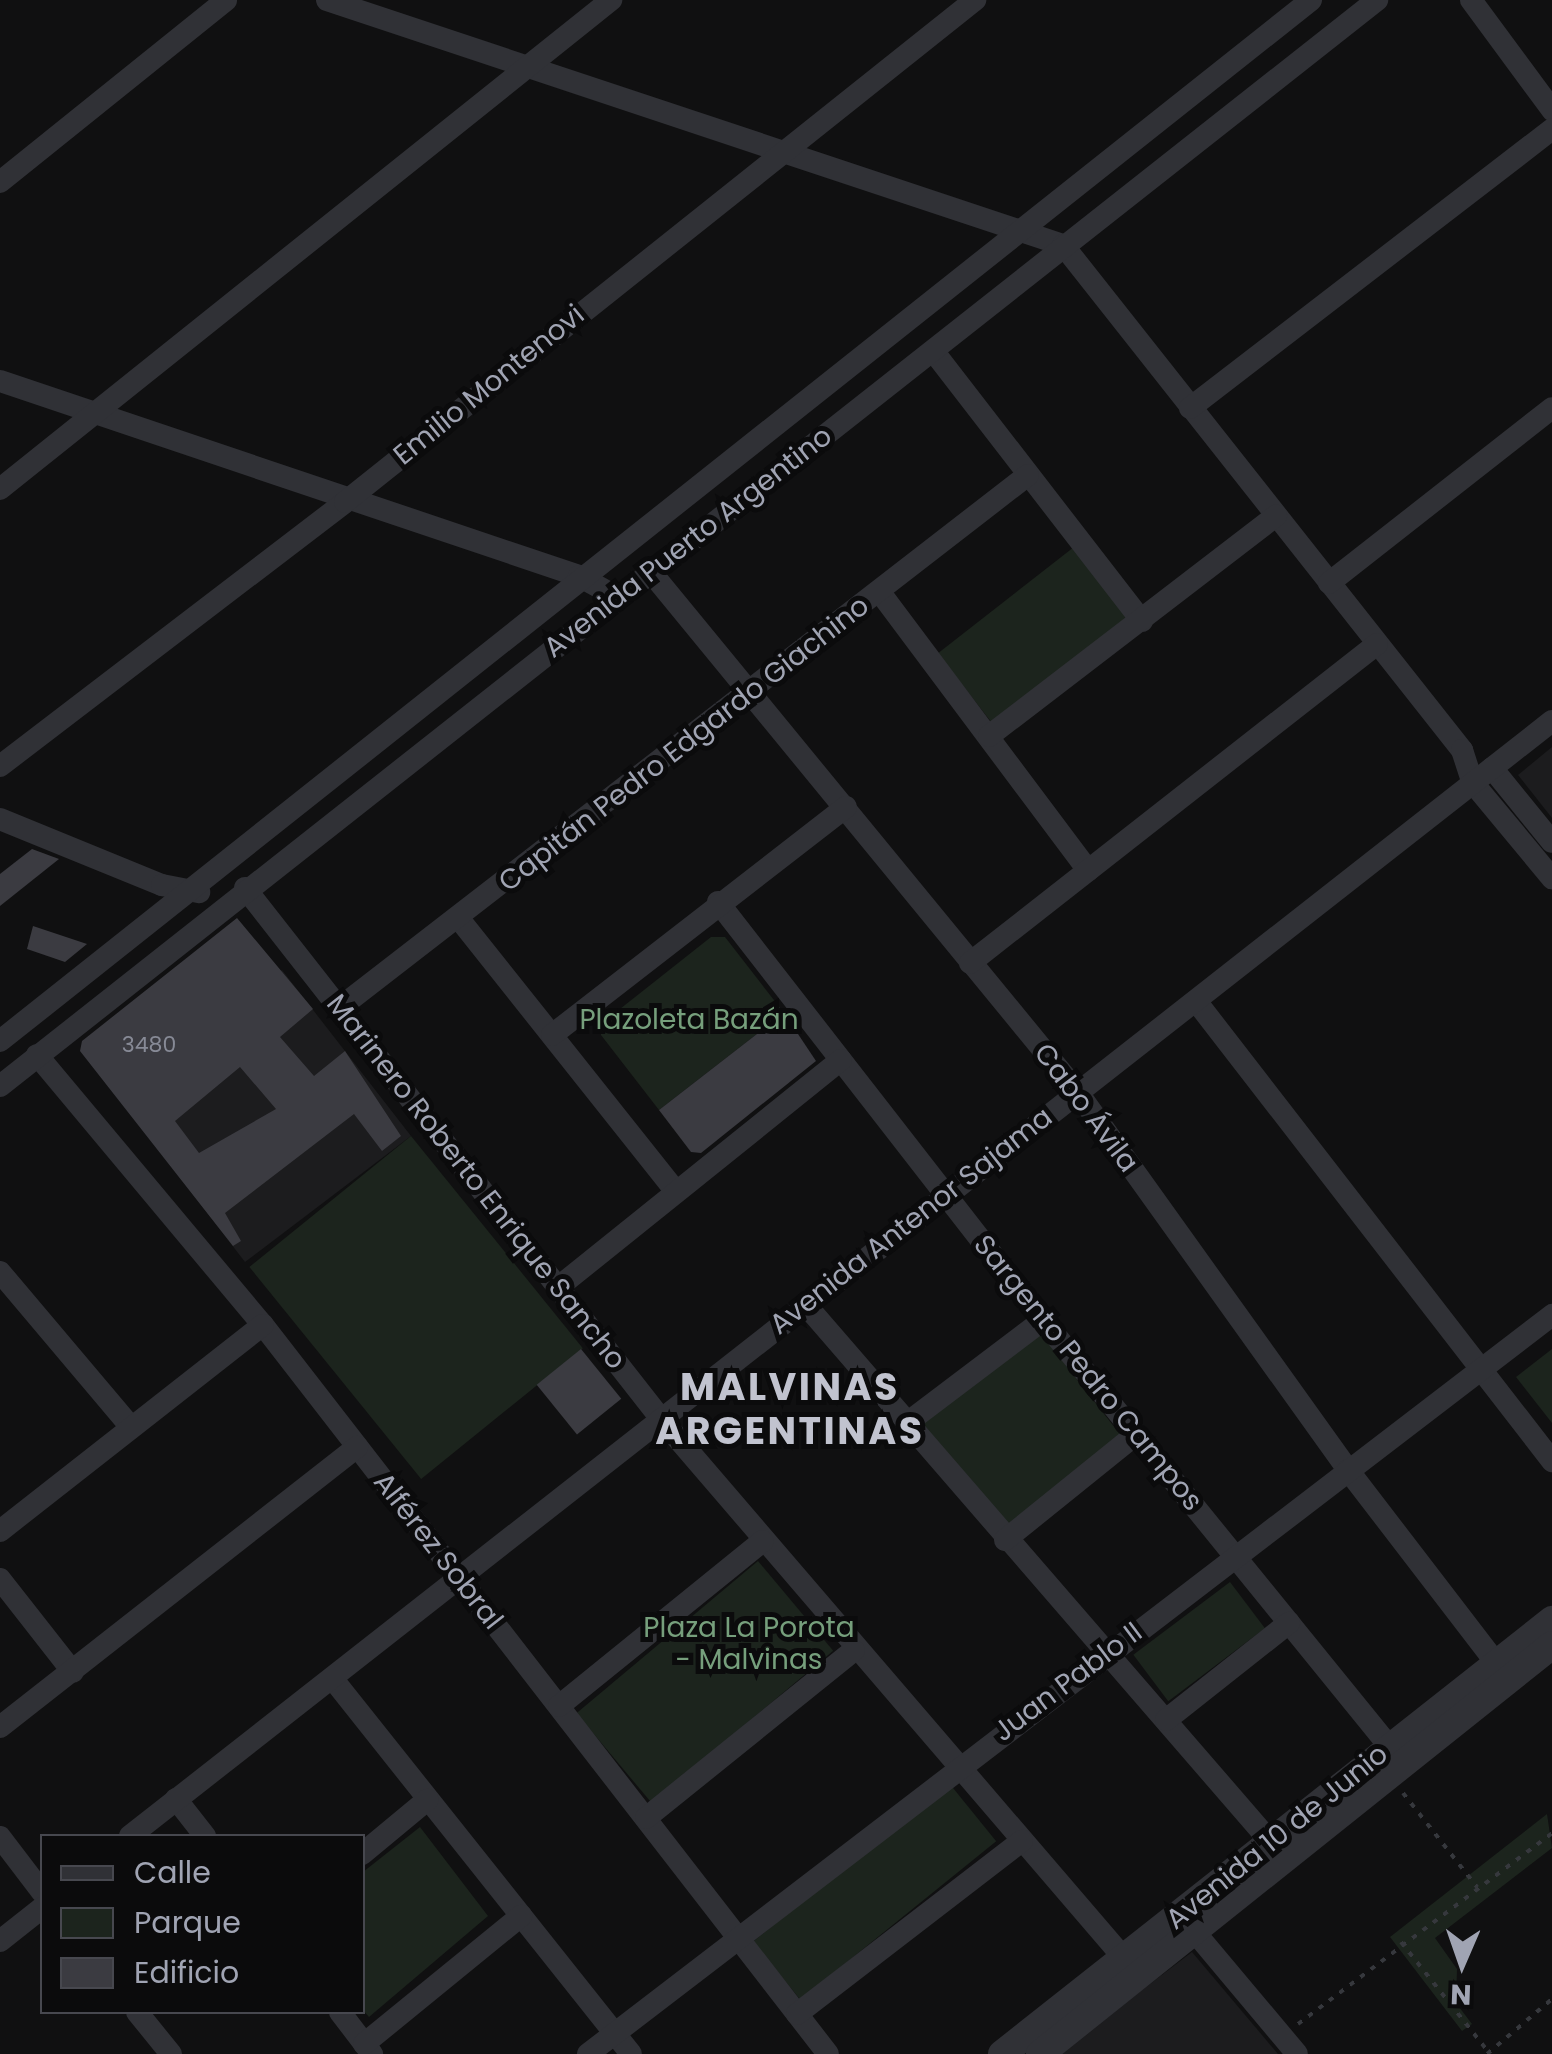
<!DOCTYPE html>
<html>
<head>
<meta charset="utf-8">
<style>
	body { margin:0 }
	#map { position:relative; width:1552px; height:2054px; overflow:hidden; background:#101011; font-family:Poppins,sans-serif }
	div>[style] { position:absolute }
	.built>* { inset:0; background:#1c1c1e }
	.green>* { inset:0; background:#1c241d; transform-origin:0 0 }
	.building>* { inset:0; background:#3b3b41; transform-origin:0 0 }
	.path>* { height:4px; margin-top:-2px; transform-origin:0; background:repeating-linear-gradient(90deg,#36383d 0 5px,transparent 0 13px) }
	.minor>* { height:22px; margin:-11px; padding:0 11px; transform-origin:11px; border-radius:11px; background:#303136 }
	.tertiary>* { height:28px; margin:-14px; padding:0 14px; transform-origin:14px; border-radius:14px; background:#303136 }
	span { translate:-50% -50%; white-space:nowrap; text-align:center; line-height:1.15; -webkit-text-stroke:10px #0b0b0c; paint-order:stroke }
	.number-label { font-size:22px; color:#878a96 }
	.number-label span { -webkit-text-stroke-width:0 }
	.street-label { font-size:28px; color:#a0a4b3 }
	.park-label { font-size:28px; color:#769f7c }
	.district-label { font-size:38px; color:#c1c3cf; font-weight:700; letter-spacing:2.5px }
	.legend { position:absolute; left:40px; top:1834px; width:325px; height:180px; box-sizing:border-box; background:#0b0b0c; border:2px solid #47484f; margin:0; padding:12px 18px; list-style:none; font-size:30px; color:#a0a4b3 }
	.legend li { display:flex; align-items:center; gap:20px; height:50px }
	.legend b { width:50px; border:2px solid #47484f }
	.north { position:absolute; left:1412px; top:1914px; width:100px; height:100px; -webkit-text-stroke:8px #0b0b0c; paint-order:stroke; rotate:182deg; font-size:28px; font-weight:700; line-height:40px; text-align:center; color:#a0a4b3 }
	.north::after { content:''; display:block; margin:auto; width:35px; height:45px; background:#a0a4b3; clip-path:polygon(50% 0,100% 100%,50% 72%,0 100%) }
</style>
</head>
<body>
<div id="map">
	<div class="built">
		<i style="clip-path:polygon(1552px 747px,1552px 818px,1518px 775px)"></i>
		<i style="clip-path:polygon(282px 970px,411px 1136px,245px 1262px,151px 1140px,205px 1030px)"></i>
		<i style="clip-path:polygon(1192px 1952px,1278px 2054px,1058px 2054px)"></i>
	</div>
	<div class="green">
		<i style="left:1074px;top:547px;width:88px;height:173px;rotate:52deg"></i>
		<i style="clip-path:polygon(711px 937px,725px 937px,784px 1013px,659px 1110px,601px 1035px,601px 1024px)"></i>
		<i style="left:411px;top:1136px;width:273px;height:208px;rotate:51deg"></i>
		<i style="left:1040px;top:1332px;width:133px;height:151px;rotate:52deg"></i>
		<i style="clip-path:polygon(1552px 1349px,1552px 1423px,1516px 1377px)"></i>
		<i style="left:758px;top:1561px;width:117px;height:237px;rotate:50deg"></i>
		<i style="left:1230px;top:1582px;width:58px;height:121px;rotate:53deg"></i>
		<i style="left:949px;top:1783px;width:75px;height:252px;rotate:51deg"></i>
		<i style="clip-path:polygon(1547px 1814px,1552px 1848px,1435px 1938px,1457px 1969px,1456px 2003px,1472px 2024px,1462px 2031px,1390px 1937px)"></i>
		<i style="clip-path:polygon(420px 1827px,488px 1916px,369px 2017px,362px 2009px,363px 1872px)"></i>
	</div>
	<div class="building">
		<i style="clip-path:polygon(32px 849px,59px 859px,0 906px,0 874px)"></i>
		<i style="clip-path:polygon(evenodd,237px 918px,313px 1009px,280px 1037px,314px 1076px,345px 1051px,401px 1136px,382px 1151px,354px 1114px,225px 1213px,241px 1241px,233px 1246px,80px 1051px,82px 1041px,237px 918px,240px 1067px,276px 1109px,199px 1153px,175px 1121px,240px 1067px)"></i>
		<i style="clip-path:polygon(33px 926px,87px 944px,65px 962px,27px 949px)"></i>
		<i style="clip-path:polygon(784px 1013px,816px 1061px,701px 1153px,691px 1152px,659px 1110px)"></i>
		<i style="left:581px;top:1349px;width:64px;height:57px;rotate:51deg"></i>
	</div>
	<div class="path">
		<i style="left:1403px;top:1793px;width:120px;rotate:51.8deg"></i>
		<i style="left:1401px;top:1942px;width:143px;rotate:51.5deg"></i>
		<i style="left:1298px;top:2024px;width:318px;rotate:-36.9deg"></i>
		<i style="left:1487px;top:2054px;width:85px;rotate:-40.2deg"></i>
	</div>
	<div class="minor">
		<i style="left:327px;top:0;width:776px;rotate:18.41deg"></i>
		<i style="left:1063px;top:245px;width:644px;rotate:51.69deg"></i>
		<i style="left:1462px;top:750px;width:35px;rotate:72deg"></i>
		<i style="left:1473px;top:783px;width:124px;rotate:50.3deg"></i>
		<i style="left:1471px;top:0;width:137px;rotate:53.6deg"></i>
		<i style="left:0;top:182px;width:290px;rotate:-38.8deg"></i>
		<i style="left:934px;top:352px;width:340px;rotate:52.3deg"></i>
		<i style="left:0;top:381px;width:611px;rotate:18.61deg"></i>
		<i style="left:579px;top:576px;width:43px;rotate:28.9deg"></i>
		<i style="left:1190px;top:408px;width:457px;rotate:-37.6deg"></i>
		<i style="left:0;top:489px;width:783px;rotate:-38.67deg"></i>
		<i style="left:650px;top:571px;width:671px;rotate:50.62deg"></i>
		<i style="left:1076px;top:1090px;width:467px;rotate:54.4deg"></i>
		<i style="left:1348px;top:1470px;width:245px;rotate:52.5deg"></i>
		<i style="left:1329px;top:583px;width:283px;rotate:-38.1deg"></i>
		<i style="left:879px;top:591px;width:349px;rotate:53.2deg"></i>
		<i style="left:989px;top:736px;width:362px;rotate:-37.5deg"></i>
		<i style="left:0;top:766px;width:434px;rotate:-37.4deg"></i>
		<i style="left:345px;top:502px;width:806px;rotate:-38.55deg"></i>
		<i style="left:1492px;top:768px;width:95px;rotate:51deg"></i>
		<i style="left:0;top:819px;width:175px;rotate:22.2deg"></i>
		<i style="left:162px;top:885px;width:38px;rotate:11deg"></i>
		<i style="left:245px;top:888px;width:675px;rotate:51.92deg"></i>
		<i style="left:661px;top:1419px;width:728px;rotate:49.35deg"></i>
		<i style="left:718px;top:902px;width:529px;rotate:52.13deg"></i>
		<i style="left:1043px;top:1320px;width:549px;rotate:50.92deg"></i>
		<i style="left:460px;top:920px;width:347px;rotate:51.5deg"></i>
		<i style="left:970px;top:963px;width:517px;rotate:-38.09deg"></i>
		<i style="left:1196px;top:1001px;width:582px;rotate:52.26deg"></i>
		<i style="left:338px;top:1009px;width:872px;rotate:-37.74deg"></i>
		<i style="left:552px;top:1035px;width:372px;rotate:-37.8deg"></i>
		<i style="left:0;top:1041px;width:1674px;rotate:-38.45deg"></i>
		<i style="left:37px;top:1055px;width:352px;rotate:50.1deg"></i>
		<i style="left:263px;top:1325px;width:922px;rotate:52.22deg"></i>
		<i style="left:0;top:1086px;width:1754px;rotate:-38.26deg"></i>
		<i style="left:0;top:1272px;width:202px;rotate:49.8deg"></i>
		<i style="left:561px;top:1285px;width:359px;rotate:-38.8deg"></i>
		<i style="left:805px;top:1304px;width:709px;rotate:49.12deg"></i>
		<i style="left:907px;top:1423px;width:171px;rotate:-37.1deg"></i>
		<i style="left:0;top:1531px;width:334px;rotate:-38.1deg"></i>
		<i style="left:1005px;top:1540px;width:167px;rotate:-38.9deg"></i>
		<i style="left:0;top:1579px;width:118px;rotate:51.9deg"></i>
		<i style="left:332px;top:1678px;width:480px;rotate:51.5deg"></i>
		<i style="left:559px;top:1706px;width:262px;rotate:-39deg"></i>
		<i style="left:1166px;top:1720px;width:157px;rotate:-38.3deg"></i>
		<i style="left:0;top:1727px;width:454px;rotate:-38.1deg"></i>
		<i style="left:176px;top:1799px;width:47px;rotate:51.9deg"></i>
		<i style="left:646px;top:1818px;width:267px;rotate:-38.9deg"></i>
		<i style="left:130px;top:1836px;width:1807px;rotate:-38.1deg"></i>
		<i style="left:0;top:1837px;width:69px;rotate:52.6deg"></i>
		<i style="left:362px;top:1854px;width:85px;rotate:-39.7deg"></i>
		<i style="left:1183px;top:1918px;width:177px;rotate:50deg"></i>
		<i style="left:0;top:1941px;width:53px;rotate:-38.2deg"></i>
		<i style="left:137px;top:2012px;width:54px;rotate:51deg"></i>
		<i style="left:340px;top:2012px;width:53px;rotate:52.7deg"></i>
		<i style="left:797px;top:2014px;width:284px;rotate:-37.6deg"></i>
		<i style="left:364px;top:2044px;width:203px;rotate:-39.2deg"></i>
		<i style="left:588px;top:2054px;width:1215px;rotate:-37.47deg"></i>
	</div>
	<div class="tertiary">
		<i style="left:1002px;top:2054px;width:701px;rotate:-38.28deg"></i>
		<i style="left:1040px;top:2054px;width:655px;rotate:-38.62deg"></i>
	</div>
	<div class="number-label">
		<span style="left:149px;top:1045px">3480</span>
	</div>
	<div class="street-label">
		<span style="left:489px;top:385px;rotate:-39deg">Emilio Montenovi</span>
		<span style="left:688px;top:542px;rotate:-38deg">Avenida Puerto Argentino</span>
		<span style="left:684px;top:744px;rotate:-38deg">Capitán Pedro Edgardo Giachino</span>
		<span style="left:1086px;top:1108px;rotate:53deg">Cabo Ávila</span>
		<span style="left:476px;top:1182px;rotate:52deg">Marinero Roberto Enrique Sancho</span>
		<span style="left:911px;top:1221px;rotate:-38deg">Avenida Antenor Sajama</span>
		<span style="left:1088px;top:1373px;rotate:51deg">Sargento Pedro Campos</span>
		<span style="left:438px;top:1551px;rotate:52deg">Alférez Sobral</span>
		<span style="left:1068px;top:1682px;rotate:-37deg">Juan Pablo II</span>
		<span style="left:1277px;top:1837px;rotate:-39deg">Avenida 10 de Junio</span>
	</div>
	<div class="park-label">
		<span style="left:689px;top:1020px">Plazoleta Bazán</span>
		<span style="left:749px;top:1644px">Plaza La Porota<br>- Malvinas</span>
	</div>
	<div class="district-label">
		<span style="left:790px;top:1409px">MALVINAS<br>ARGENTINAS</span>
	</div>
	<ul class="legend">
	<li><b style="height:12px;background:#303136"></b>Calle</li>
	<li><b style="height:28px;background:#1c241d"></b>Parque</li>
	<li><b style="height:28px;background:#3b3b41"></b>Edificio</li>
	</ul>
	<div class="north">N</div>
</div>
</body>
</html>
